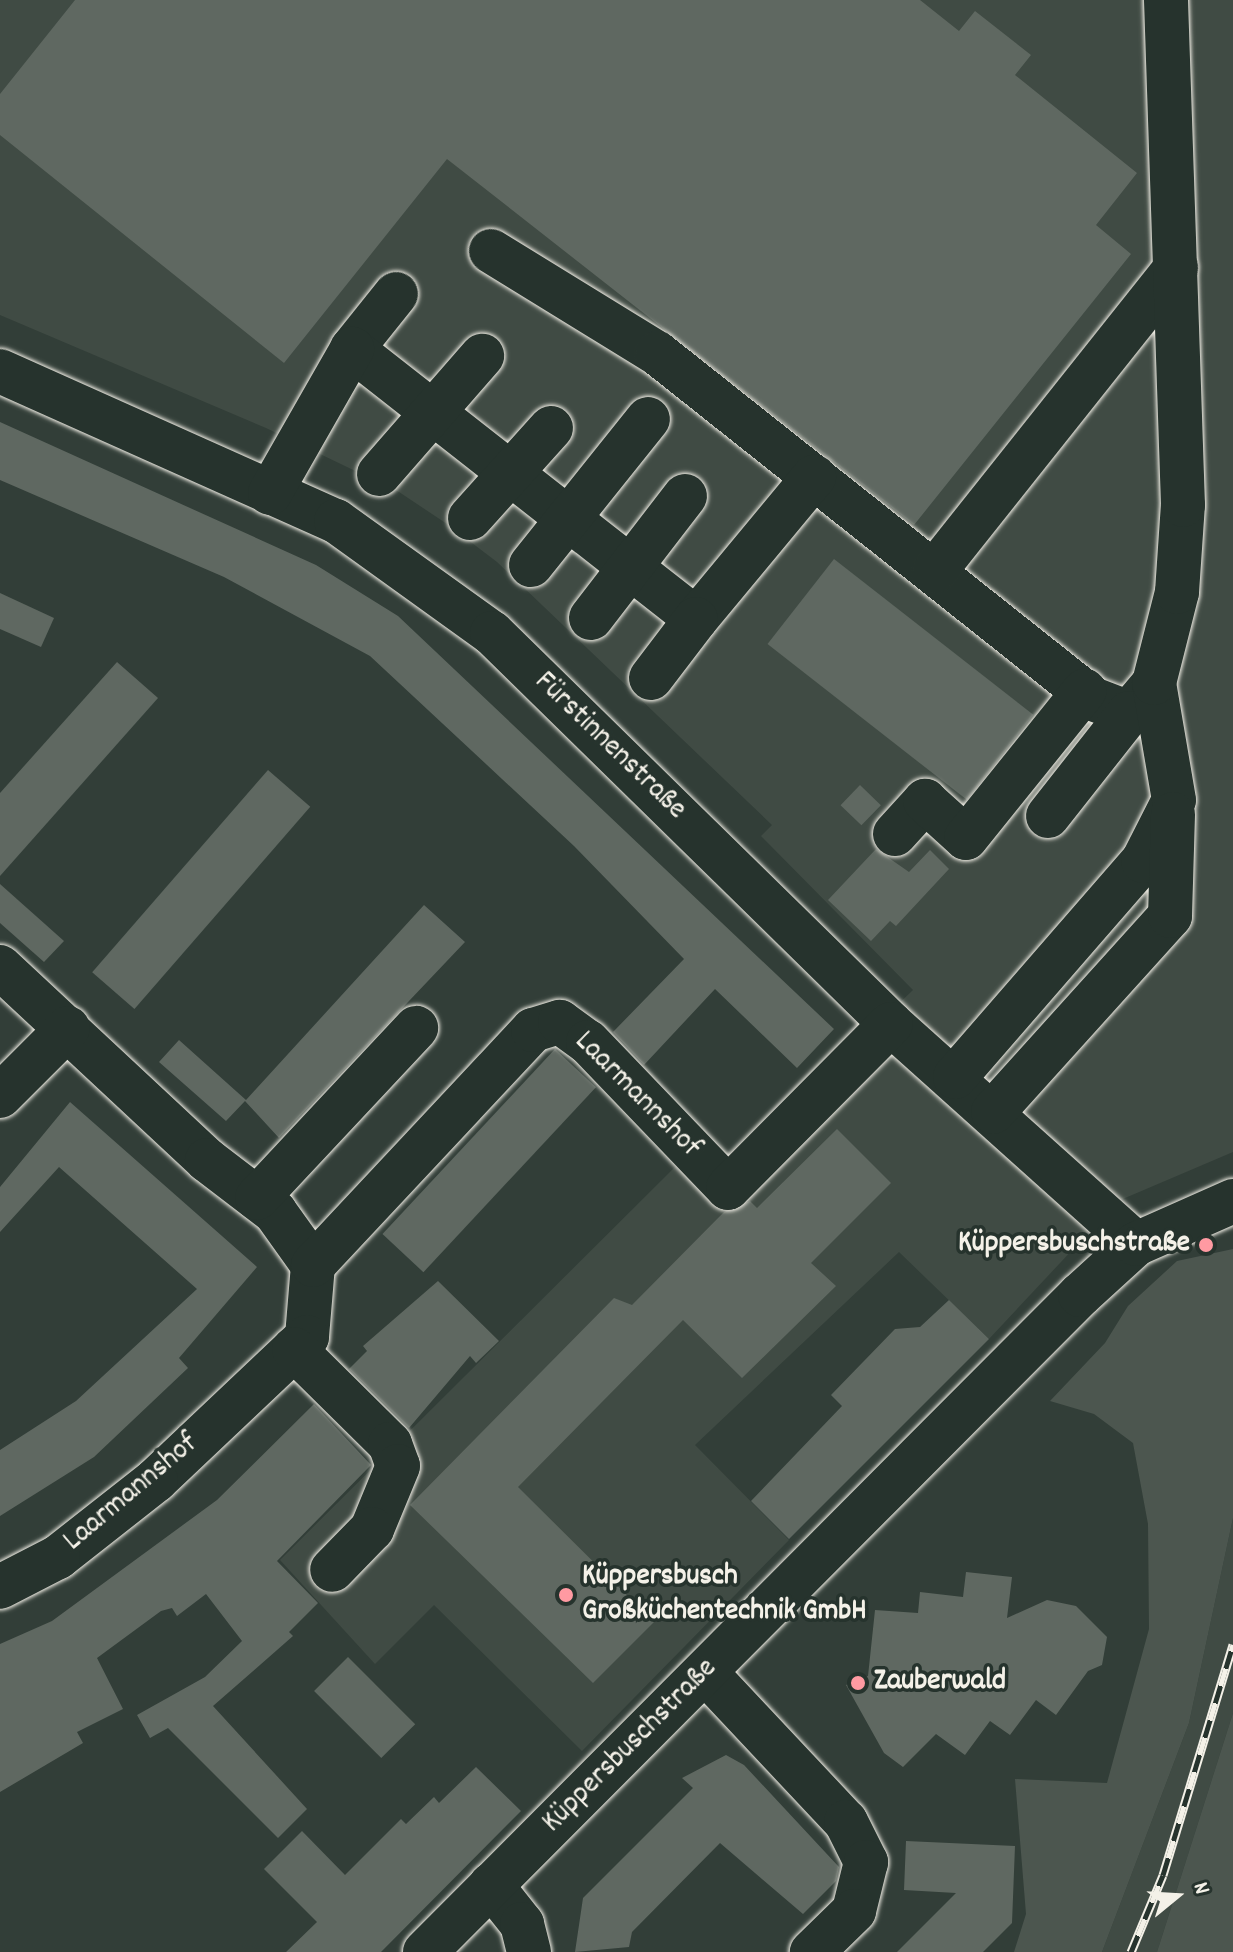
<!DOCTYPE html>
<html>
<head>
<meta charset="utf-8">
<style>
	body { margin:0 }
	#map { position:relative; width:1233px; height:1952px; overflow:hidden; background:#323e38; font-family:Dekko,sans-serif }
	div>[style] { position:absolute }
	.built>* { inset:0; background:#404b44 }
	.green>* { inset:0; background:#4c564f }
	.building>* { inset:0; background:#5f6861; transform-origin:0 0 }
	.roads { filter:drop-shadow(0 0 2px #f4f1e8) drop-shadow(0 0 2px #f4f1e8) }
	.minor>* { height:44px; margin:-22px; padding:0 22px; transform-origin:22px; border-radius:22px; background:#26332d }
	.rail>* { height:9px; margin-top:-4.5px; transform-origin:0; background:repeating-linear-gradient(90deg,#26332d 0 18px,#f4f1e8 0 36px); box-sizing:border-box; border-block:2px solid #f4f1e8 }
	.dots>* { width:22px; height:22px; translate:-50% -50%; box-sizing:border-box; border:4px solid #26332d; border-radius:50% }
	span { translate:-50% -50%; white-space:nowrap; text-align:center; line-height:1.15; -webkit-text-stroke:7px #26332d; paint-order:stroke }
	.street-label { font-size:30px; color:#f4f1e8 }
	.poi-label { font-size:30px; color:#f4f1e8; font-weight:700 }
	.right { translate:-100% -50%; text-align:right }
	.left { translate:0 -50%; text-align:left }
	.north { position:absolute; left:1137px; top:1856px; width:80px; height:80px; -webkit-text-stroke:6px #26332d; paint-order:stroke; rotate:72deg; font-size:22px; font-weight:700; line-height:32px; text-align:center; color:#f4f1e8 }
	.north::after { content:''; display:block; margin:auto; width:28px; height:36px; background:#f4f1e8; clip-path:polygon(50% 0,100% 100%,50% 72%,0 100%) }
</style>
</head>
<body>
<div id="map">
	<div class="built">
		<i style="clip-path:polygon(0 0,1233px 0,1233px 1152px,1118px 1201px,989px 1339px,899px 1252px,695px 1445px,789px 1540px,582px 1751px,434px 1605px,375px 1664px,280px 1560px,680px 1162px,722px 1173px,913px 990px,761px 836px,772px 825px,497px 562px,447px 524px,399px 492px,266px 428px,0 315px)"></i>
		<i style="clip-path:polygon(1233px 1518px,1233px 1713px,1157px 1952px,1102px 1952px,1189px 1723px)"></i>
	</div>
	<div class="green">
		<i style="clip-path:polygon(1233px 1249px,1233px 1518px,1189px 1723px,1102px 1952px,1014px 1952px,1026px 1914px,1015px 1779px,1107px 1783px,1149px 1629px,1148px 1524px,1133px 1443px,1094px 1414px,1050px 1401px,1105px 1343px,1128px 1306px,1177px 1261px)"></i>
		<i style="clip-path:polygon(1233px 1713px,1233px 1952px,1157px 1952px)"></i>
	</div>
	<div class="building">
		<i style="clip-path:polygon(75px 0,920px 0,959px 31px,975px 11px,1031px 55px,1015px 75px,1137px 173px,1096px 225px,1131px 254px,914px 525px,447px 159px,284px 363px,0 135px,0 94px)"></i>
		<i style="clip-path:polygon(0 422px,316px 565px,398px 616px,834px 1029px,797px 1068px,715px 989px,644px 1065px,613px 1032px,684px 959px,574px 846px,370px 656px,224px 577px,0 480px)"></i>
		<i style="left:834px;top:559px;width:253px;height:108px;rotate:38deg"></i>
		<i style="clip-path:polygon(0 593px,54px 618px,41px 647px,0 629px)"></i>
		<i style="clip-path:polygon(117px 662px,158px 698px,0 876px,0 793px)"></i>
		<i style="left:268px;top:770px;width:56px;height:268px;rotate:41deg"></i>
		<i style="left:860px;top:785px;width:29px;height:28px;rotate:44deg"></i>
		<i style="clip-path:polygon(876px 849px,909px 872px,930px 850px,949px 869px,896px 926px,890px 921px,871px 941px,828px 900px)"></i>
		<i style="clip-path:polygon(0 884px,64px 941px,44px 962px,0 923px)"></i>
		<i style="clip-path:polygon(424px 905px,465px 942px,279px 1138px,245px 1101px,226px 1121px,159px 1062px,179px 1040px,246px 1100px)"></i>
		<i style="left:555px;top:1049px;width:56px;height:253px;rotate:43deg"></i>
		<i style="clip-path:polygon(70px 1102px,257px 1267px,179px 1358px,188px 1368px,94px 1457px,0 1516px,0 1450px,76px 1401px,197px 1289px,59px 1167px,0 1232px,0 1187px)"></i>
		<i style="clip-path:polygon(837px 1129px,891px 1183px,811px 1263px,836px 1286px,742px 1378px,683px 1320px,518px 1487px,654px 1622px,593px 1683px,410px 1505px,614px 1298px,632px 1305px,724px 1212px,750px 1201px,757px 1208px)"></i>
		<i style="clip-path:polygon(438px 1281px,499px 1341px,476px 1363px,470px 1356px,409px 1428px,349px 1369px,367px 1351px,363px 1346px)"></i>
		<i style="clip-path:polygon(949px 1300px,989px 1339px,789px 1539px,751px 1501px,842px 1406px,831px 1395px,895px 1329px,920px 1327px)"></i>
		<i style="clip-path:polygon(314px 1404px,371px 1465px,277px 1561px,318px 1603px,289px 1632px,293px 1636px,213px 1706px,307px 1809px,278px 1838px,168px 1728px,150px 1738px,137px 1715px,205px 1677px,242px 1641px,206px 1594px,177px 1616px,172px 1608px,161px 1611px,97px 1658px,123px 1709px,77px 1732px,83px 1743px,0 1792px,0 1644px,52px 1621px,217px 1500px)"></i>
		<i style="clip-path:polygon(966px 1572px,1012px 1577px,1007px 1618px,1047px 1600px,1076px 1606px,1107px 1637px,1102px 1665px,1088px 1671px,1056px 1715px,1036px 1700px,1010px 1735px,990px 1721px,965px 1755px,936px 1734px,903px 1767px,884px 1753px,846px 1685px,868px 1676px,875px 1610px,918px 1613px,920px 1592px,963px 1597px)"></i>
		<i style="left:348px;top:1657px;width:95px;height:48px;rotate:45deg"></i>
		<i style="clip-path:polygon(726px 1755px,744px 1765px,839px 1867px,836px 1881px,803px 1914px,720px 1843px,632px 1932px,629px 1947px,575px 1952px,583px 1898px,693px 1788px,682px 1778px)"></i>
		<i style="clip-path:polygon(476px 1767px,521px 1811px,381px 1952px,286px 1952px,317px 1922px,264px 1869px,302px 1831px,345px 1875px,401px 1819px,406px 1824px,434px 1797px,439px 1803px)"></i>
		<i style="clip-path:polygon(906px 1841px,1015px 1846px,1012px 1923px,983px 1952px,897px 1952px,956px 1893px,904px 1890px)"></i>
	</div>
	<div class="roads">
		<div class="minor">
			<i style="left:491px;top:251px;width:195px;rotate:31.6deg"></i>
			<i style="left:657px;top:353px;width:557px;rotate:38.43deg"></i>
			<i style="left:1093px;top:699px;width:39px;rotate:21deg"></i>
			<i style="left:1129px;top:713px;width:39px;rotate:-50deg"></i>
			<i style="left:396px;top:294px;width:70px;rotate:128.7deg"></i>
			<i style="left:352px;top:349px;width:437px;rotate:38.1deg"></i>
			<i style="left:696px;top:619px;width:185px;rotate:-50.3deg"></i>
			<i style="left:0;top:371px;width:368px;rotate:24.1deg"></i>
			<i style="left:336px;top:521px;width:192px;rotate:35.7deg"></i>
			<i style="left:492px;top:633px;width:559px;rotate:44.42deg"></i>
			<i style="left:891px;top:1024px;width:329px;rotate:41.9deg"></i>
			<i style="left:379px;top:474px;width:157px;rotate:-48.9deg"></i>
			<i style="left:270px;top:493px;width:166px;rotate:-60.3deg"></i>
			<i style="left:470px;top:518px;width:121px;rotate:-48deg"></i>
			<i style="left:531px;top:565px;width:187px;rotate:-51.3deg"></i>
			<i style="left:934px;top:572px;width:389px;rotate:-51.5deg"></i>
			<i style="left:591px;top:618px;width:154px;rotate:-52.4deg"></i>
			<i style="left:651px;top:678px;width:74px;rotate:-52.7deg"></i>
			<i style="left:1048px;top:816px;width:131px;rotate:-51.8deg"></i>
			<i style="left:895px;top:834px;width:45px;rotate:-47.7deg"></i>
			<i style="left:925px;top:801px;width:55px;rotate:42.1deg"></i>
			<i style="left:966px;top:838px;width:189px;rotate:-51.2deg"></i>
			<i style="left:0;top:967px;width:283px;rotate:43deg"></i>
			<i style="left:207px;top:1160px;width:86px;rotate:37.4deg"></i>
			<i style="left:275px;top:1212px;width:65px;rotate:54.4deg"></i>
			<i style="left:313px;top:1265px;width:72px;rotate:94.8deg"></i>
			<i style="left:307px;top:1337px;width:208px;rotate:136.6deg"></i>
			<i style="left:156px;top:1480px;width:125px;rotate:141.8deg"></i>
			<i style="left:58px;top:1557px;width:65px;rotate:152.7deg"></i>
			<i style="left:955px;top:1077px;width:286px;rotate:-49deg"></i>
			<i style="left:1143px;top:861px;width:68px;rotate:-63.1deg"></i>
			<i style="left:1174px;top:800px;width:119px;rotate:-99.7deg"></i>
			<i style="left:1154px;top:683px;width:94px;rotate:-75.8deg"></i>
			<i style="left:1177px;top:592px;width:87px;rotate:-86.1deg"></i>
			<i style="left:1183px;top:505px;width:505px;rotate:-91.93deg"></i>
			<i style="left:0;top:1096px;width:96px;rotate:-45deg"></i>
			<i style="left:993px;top:1112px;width:264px;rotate:-47.9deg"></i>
			<i style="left:1170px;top:916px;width:102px;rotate:-88.3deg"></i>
			<i style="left:257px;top:1198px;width:233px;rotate:-46.9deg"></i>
			<i style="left:313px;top:1265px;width:322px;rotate:-46.9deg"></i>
			<i style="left:533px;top:1030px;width:28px;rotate:-17deg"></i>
			<i style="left:560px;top:1022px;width:34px;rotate:36deg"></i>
			<i style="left:588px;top:1042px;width:202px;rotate:46.2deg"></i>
			<i style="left:728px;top:1188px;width:231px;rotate:-45.2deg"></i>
			<i style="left:294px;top:1349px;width:135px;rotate:44.7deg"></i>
			<i style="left:390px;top:1444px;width:23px;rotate:70deg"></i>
			<i style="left:398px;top:1466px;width:68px;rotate:112.4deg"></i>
			<i style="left:372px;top:1529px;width:57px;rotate:134.3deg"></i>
			<i style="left:706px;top:1673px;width:204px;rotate:46.8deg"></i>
			<i style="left:846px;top:1822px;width:45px;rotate:63.4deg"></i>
			<i style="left:866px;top:1862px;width:50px;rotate:103.8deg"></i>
			<i style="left:854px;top:1911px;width:59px;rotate:135.7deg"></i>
			<i style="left:491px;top:1885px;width:50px;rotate:51.5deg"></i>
			<i style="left:522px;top:1924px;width:29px;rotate:76deg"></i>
			<i style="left:425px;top:1952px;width:928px;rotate:-45.09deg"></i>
			<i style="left:1080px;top:1295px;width:76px;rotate:-42.3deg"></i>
			<i style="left:1136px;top:1244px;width:106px;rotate:-23.9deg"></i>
		</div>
	</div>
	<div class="rail">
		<i style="left:1131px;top:1952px;width:83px;rotate:-67.4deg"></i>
		<i style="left:1163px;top:1875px;width:241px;rotate:-73.1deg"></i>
	</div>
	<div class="dots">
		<i style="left:1206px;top:1245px;background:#ff9aa2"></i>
		<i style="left:566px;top:1595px;background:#ff9aa2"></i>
		<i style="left:858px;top:1683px;background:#ff9aa2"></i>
	</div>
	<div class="street-label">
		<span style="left:609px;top:747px;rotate:44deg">Fürstinnenstraße</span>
		<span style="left:636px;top:1096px;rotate:45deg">Laarmannshof</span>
		<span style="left:132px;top:1494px;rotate:-40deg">Laarmannshof</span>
		<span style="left:631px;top:1747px;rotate:-45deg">Küppersbuschstraße</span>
	</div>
	<div class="poi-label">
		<span class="right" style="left:1190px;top:1245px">Küppersbuschstraße</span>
		<span class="left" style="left:582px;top:1595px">Küppersbusch<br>Großküchentechnik GmbH</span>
		<span class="left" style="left:874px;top:1683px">Zauberwald</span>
	</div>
	<div class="north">N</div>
</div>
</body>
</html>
